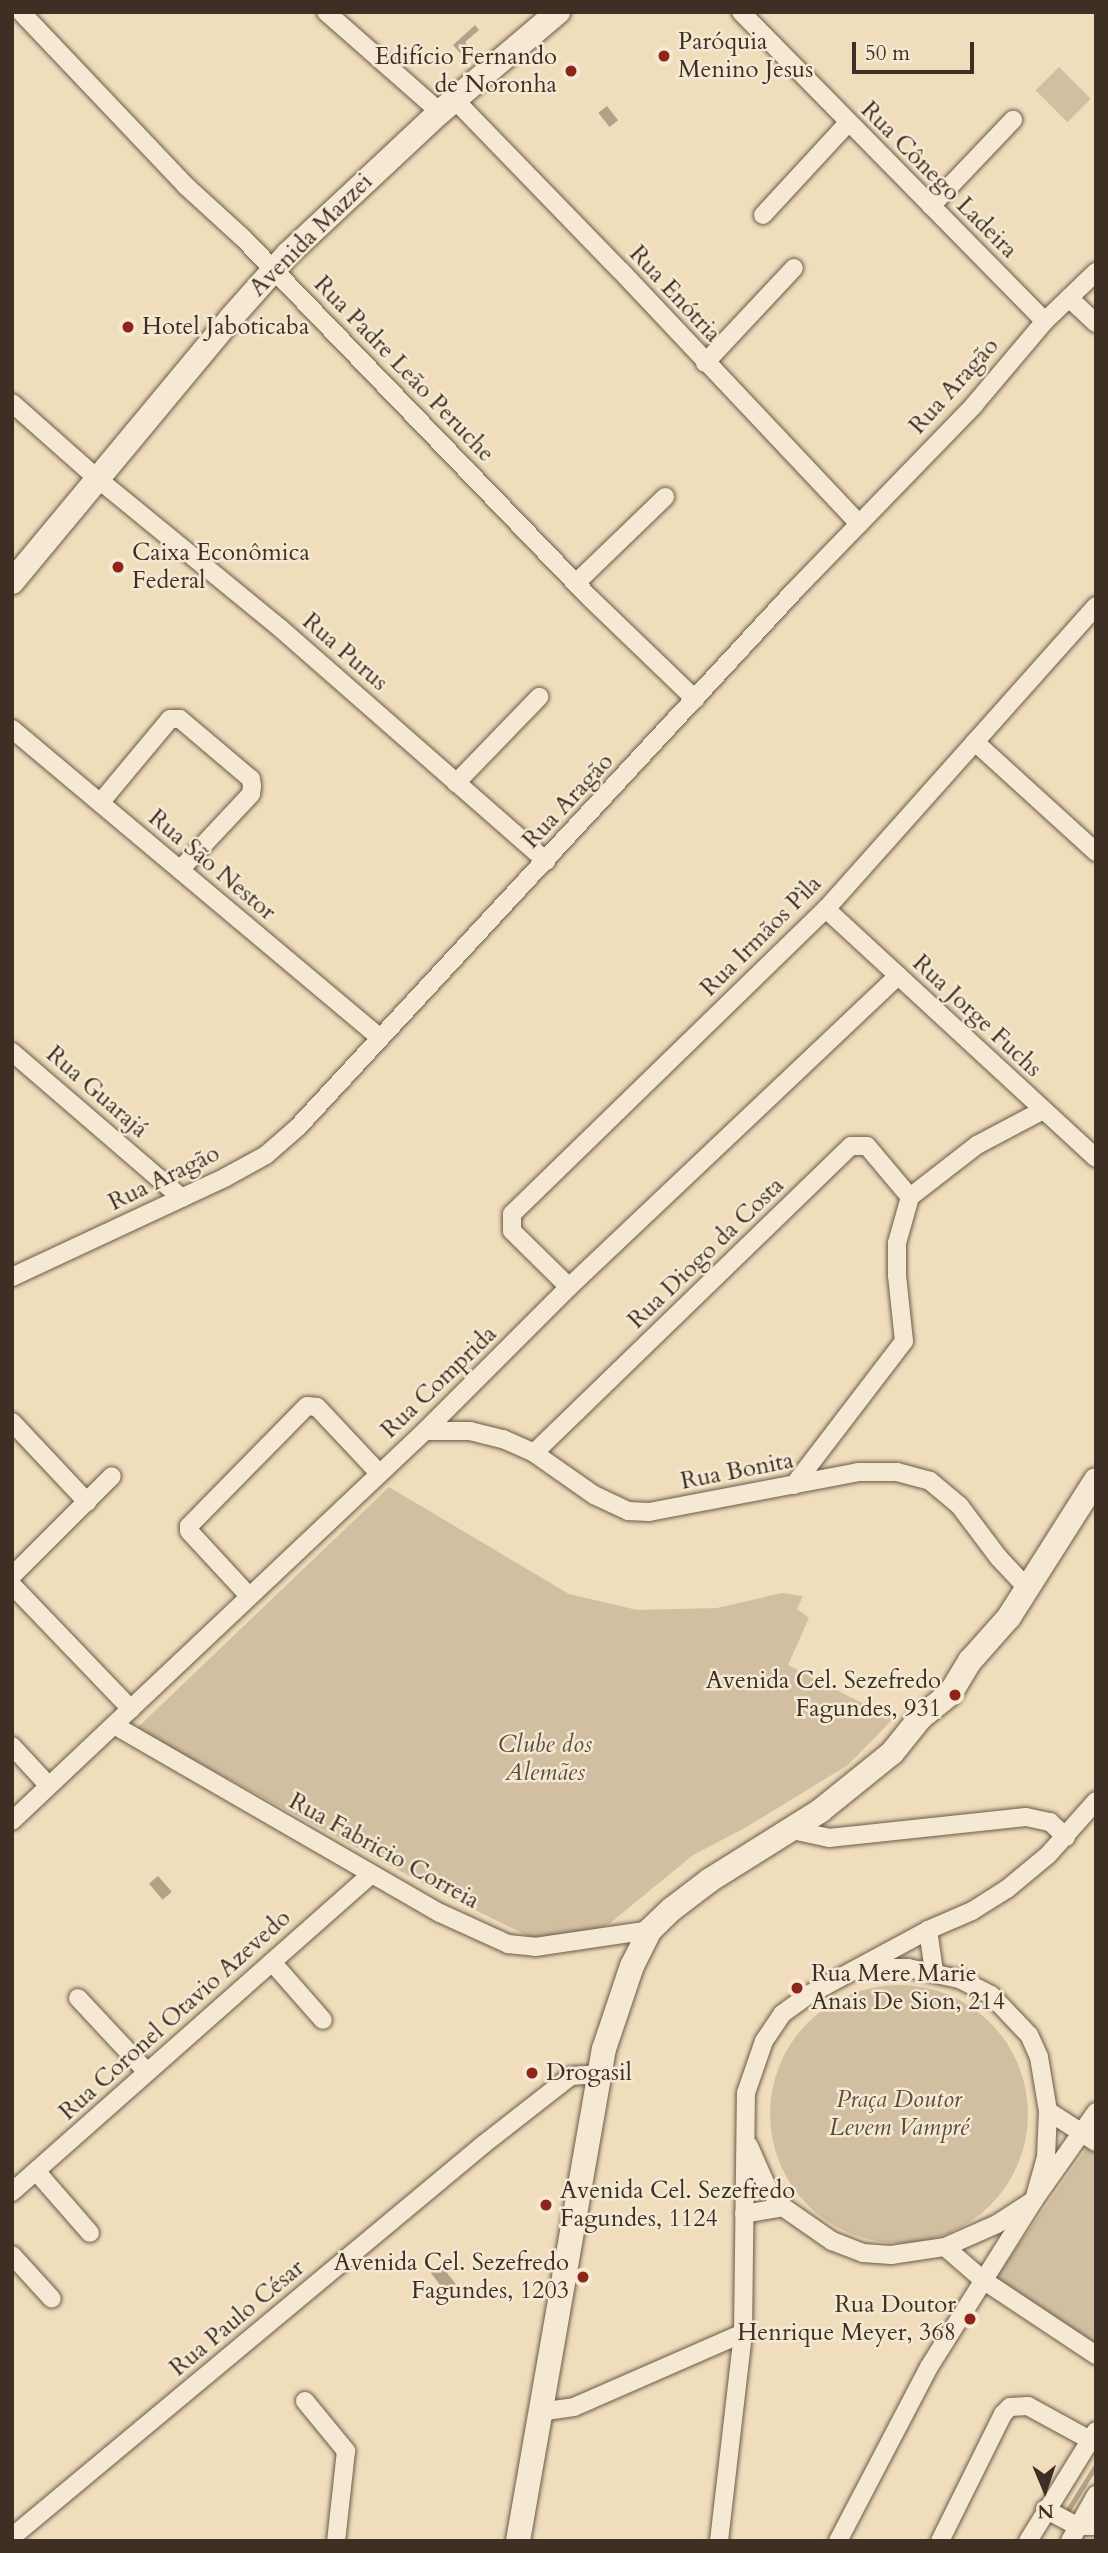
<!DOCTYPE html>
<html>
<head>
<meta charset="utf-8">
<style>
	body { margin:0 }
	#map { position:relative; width:1108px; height:2553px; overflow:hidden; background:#f0ddbb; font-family:Cardo,serif }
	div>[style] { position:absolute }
	.green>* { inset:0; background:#d2bfa1; transform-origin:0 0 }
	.round { border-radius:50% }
	.water>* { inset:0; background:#b3a288; transform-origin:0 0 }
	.stream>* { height:5px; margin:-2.5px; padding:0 2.5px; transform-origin:2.5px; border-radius:2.5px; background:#b3a288 }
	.roads { filter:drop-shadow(0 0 2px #6a5a4a) drop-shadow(0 0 2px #6a5a4a) }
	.street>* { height:18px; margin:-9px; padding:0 9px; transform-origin:9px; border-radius:9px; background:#f5e9d3 }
	.secondary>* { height:24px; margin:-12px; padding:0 12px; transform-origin:12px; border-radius:12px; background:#f5e9d3 }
	.dots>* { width:19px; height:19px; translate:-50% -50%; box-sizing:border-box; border:4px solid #f5e9d3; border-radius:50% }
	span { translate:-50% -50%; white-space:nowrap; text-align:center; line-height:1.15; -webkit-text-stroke:5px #f5e9d3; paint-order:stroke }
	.poi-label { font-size:24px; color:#3e2f24 }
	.left { translate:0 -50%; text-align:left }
	.right { translate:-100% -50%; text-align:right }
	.street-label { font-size:24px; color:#3e2f24 }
	.park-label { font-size:24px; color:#5c4c3d; font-style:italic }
	.frame { position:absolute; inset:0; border:14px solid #3e2f24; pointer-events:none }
	.north { position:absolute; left:1010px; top:2455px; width:70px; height:70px; -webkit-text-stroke:5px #f5e9d3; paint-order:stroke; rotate:178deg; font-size:19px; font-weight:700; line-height:28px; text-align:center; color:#3e2f24 }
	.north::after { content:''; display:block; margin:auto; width:24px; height:32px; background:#3e2f24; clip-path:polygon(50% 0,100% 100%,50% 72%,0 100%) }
	.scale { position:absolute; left:852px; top:42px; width:122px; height:32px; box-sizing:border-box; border:4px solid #3e2f24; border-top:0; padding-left:9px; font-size:21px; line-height:24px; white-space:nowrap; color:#3e2f24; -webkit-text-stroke:5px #f5e9d3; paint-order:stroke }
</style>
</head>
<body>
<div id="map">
	<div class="green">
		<i style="left:1059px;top:67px;width:45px;height:33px;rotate:45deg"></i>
		<i style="clip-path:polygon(389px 1487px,569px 1594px,637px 1610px,717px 1608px,782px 1593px,803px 1596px,797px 1609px,809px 1618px,788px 1665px,893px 1719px,848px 1765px,743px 1829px,693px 1855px,609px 1924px,588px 1932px,536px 1940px,445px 1895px,136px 1729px)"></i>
		<i class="round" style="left:770px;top:1985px;width:258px;height:258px"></i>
		<i style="clip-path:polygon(1087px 2148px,1096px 2154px,1096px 2344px,994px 2280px)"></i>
	</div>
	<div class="water">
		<i style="clip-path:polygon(475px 25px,479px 30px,465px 42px,469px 48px,462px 55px,453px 45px)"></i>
		<i style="left:607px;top:106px;width:18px;height:11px;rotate:52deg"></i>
		<i style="left:158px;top:1876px;width:21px;height:12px;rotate:49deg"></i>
		<i style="left:441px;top:2265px;width:24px;height:13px;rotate:52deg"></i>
	</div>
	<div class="stream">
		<i style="left:1068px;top:2510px;width:53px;rotate:-58.1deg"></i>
	</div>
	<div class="roads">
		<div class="street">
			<i style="left:21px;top:12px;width:240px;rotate:46.5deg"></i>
			<i style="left:186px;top:186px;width:77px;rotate:42.4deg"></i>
			<i style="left:243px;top:238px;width:500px;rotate:46.05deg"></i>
			<i style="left:590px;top:598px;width:146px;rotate:43.9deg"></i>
			<i style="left:326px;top:12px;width:152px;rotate:41.3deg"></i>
			<i style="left:741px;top:12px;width:433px;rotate:45.5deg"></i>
			<i style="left:454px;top:99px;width:238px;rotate:45.9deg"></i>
			<i style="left:620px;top:270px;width:349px;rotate:46.7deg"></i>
			<i style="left:931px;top:206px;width:119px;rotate:-46.4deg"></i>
			<i style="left:763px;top:215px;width:125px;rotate:-47.3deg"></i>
			<i style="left:1069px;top:298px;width:37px;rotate:43deg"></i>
			<i style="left:705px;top:363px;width:130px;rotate:-46.9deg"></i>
			<i style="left:12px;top:403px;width:115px;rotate:41.5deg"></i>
			<i style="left:98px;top:479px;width:235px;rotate:39.3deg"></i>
			<i style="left:280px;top:628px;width:354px;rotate:41.2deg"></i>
			<i style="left:576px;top:583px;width:124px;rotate:-44deg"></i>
			<i style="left:12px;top:729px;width:481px;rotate:40deg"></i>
			<i style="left:975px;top:742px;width:164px;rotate:42.3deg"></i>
			<i style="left:456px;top:783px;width:120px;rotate:-46deg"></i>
			<i style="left:100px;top:803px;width:109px;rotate:-50.2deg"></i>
			<i style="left:170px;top:719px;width:10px"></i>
			<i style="left:180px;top:719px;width:93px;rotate:40.2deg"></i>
			<i style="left:251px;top:779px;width:7px;rotate:82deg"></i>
			<i style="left:252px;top:786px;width:8px;rotate:97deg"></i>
			<i style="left:251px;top:794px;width:104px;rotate:133.1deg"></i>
			<i style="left:826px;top:909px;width:367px;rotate:42.7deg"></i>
			<i style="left:12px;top:1052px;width:224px;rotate:40.7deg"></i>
			<i style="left:12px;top:1277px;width:236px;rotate:-25deg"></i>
			<i style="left:226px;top:1177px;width:46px;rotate:-28.8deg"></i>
			<i style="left:266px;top:1155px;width:43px;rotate:-41.2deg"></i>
			<i style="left:298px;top:1127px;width:733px;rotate:-47.21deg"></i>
			<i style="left:796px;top:589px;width:256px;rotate:-45.9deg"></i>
			<i style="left:974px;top:405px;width:110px;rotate:-49.8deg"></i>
			<i style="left:1045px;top:321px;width:71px;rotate:-43.9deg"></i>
			<i style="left:569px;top:1287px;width:80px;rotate:-135.5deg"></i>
			<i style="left:512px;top:1231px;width:17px;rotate:-90deg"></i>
			<i style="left:512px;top:1214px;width:438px;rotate:-44.2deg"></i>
			<i style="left:826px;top:909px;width:406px;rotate:-48.3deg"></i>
			<i style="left:12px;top:1422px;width:110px;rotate:46.8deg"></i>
			<i style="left:425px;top:1431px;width:45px"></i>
			<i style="left:470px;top:1431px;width:34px;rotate:14deg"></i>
			<i style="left:503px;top:1439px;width:34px;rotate:24deg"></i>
			<i style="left:534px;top:1453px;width:73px;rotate:35deg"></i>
			<i style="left:594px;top:1495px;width:38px;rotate:25deg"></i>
			<i style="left:628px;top:1511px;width:21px;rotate:3deg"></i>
			<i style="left:649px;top:1512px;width:213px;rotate:-10.8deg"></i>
			<i style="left:858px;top:1472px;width:39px"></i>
			<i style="left:897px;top:1472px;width:34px;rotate:15deg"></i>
			<i style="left:930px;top:1481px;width:38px;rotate:40deg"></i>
			<i style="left:959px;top:1505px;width:66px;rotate:53deg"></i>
			<i style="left:999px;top:1558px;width:42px;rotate:46.9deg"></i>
			<i style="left:534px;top:1453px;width:441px;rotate:-44.1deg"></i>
			<i style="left:851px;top:1146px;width:16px"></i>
			<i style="left:867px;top:1146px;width:67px;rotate:49.9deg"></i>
			<i style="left:794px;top:1485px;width:181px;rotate:-52.6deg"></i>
			<i style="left:904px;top:1341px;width:66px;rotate:-96.1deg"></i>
			<i style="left:897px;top:1275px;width:32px;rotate:-90deg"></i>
			<i style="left:897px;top:1243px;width:48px;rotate:-74.2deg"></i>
			<i style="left:910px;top:1197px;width:85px;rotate:-37.8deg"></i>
			<i style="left:977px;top:1145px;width:75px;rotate:-27.9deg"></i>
			<i style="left:12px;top:1576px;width:141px;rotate:-45deg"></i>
			<i style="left:12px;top:1585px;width:172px;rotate:46.2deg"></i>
			<i style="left:249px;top:1596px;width:88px;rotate:-132.7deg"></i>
			<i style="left:189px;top:1531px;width:5px;rotate:-90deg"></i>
			<i style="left:189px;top:1526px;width:168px;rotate:-45.5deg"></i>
			<i style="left:307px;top:1406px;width:10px;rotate:6deg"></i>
			<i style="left:317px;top:1407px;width:91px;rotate:46.8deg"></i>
			<i style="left:114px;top:1725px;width:376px;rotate:30deg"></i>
			<i style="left:440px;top:1913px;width:75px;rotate:24.5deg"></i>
			<i style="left:508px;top:1944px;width:27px;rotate:6deg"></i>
			<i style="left:535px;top:1947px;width:116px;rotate:-8.4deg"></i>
			<i style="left:12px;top:1746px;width:54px;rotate:47.2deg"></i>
			<i style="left:12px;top:1821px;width:568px;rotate:-43.36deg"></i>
			<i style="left:425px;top:1431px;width:204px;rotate:-45deg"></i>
			<i style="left:569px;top:1287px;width:453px;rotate:-43.4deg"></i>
			<i style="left:792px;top:1830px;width:38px;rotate:12deg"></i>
			<i style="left:829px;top:1838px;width:198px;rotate:-6.1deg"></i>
			<i style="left:1026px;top:1817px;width:25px;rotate:12deg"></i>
			<i style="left:1050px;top:1822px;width:22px;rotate:43deg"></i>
			<i style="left:928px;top:1930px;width:41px;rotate:81.7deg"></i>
			<i style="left:272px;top:1962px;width:77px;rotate:48.7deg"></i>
			<i style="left:78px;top:1998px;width:101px;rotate:47deg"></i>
			<i style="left:1048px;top:2111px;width:57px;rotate:32.9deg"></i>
			<i style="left:749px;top:2146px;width:45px;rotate:66.3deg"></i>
			<i style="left:767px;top:2187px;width:26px;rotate:51deg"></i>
			<i style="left:783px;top:2207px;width:60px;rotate:34.8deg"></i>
			<i style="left:832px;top:2241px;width:33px;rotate:21deg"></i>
			<i style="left:863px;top:2253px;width:28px;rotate:4deg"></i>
			<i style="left:891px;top:2255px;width:55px;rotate:-8.4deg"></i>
			<i style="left:945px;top:2247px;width:57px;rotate:-23.9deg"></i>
			<i style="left:997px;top:2224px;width:44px;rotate:-33deg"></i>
			<i style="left:1034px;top:2200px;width:45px;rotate:-74.4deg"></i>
			<i style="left:1046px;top:2157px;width:46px;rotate:-87.5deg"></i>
			<i style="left:1048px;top:2111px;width:55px;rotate:-99.5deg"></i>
			<i style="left:1039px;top:2057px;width:24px;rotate:-114deg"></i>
			<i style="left:1029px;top:2035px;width:55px;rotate:-133.5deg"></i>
			<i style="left:991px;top:1995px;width:36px;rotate:-153deg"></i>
			<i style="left:959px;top:1979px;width:52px;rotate:-167.8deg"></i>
			<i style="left:908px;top:1968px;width:43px;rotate:180deg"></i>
			<i style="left:36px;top:2171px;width:82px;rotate:48.9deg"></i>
			<i style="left:12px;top:2192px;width:480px;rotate:-41.5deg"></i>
			<i style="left:744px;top:2214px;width:40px;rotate:-10deg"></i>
			<i style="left:945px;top:2247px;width:50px;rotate:41deg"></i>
			<i style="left:983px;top:2280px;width:136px;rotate:33.6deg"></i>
			<i style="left:12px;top:2255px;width:59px;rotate:47.7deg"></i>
			<i style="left:305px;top:2401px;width:65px;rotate:50.6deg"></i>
			<i style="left:346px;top:2451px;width:91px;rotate:96.3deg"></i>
			<i style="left:539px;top:2412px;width:35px;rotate:-8deg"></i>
			<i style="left:574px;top:2407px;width:184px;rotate:-23.6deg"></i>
			<i style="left:1045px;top:2509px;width:36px;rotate:28deg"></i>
			<i style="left:1077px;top:2526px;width:19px"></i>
			<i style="left:12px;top:2537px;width:614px;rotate:-39.78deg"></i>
			<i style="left:484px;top:2144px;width:110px;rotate:-38deg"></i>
			<i style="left:571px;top:2076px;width:27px;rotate:-4deg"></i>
			<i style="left:719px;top:2541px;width:209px;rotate:-83.4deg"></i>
			<i style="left:743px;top:2333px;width:240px;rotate:-89.3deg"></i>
			<i style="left:746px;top:2093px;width:55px;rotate:-70.9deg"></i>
			<i style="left:764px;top:2041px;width:32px;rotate:-56deg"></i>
			<i style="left:782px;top:2014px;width:32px;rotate:-36deg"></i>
			<i style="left:808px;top:1995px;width:136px;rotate:-28.4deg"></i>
			<i style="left:928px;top:1930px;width:48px;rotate:-23.4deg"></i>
			<i style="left:972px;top:1911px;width:41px;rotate:-32.2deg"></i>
			<i style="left:1007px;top:1889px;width:53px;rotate:-39.7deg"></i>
			<i style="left:1048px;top:1855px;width:72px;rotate:-48.4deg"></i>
			<i style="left:838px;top:2541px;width:196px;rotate:-62.4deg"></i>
			<i style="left:929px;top:2367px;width:197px;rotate:-57.8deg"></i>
			<i style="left:1034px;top:2200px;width:108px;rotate:-54.8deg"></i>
			<i style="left:940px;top:2541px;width:142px;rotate:-63.6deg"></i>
			<i style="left:1003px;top:2414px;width:10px;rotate:-45deg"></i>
			<i style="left:1010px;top:2407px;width:18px;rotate:-3deg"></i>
			<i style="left:1028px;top:2406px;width:71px;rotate:28.7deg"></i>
			<i style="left:1028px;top:2541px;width:129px;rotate:-58.3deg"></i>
			<i style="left:1070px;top:2541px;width:53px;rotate:-60.5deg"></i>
		</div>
		<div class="secondary">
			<i style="left:12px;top:582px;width:343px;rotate:-50.3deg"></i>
			<i style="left:231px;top:318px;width:86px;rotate:-48.3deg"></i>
			<i style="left:288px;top:254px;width:208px;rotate:-43.1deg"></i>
			<i style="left:440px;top:112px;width:155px;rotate:-40.3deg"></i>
			<i style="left:518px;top:2541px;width:499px;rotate:-80.1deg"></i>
			<i style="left:604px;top:2049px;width:88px;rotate:-71.4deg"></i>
			<i style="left:632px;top:1966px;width:40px;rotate:-63.4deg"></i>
			<i style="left:650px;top:1930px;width:30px;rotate:-44deg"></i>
			<i style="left:672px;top:1909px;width:48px;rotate:-37.3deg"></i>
			<i style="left:710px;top:1880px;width:130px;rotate:-32.1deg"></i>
			<i style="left:820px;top:1811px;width:92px;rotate:-38.9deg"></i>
			<i style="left:892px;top:1753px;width:45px;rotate:-51.3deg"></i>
			<i style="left:920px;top:1718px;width:38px;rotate:-39deg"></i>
			<i style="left:950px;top:1694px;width:39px;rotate:-59deg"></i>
			<i style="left:970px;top:1661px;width:59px;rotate:-48.4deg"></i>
			<i style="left:1009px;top:1617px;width:162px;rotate:-57.6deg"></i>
		</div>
	</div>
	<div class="dots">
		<i style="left:664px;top:56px;background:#8f2418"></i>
		<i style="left:571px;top:71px;background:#8f2418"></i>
		<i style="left:128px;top:327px;background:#8f2418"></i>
		<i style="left:118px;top:567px;background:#8f2418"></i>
		<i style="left:955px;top:1695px;background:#8f2418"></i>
		<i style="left:797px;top:1988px;background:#8f2418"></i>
		<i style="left:532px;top:2073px;background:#8f2418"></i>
		<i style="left:546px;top:2205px;background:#8f2418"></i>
		<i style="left:583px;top:2277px;background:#8f2418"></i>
		<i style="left:970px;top:2319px;background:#8f2418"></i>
	</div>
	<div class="poi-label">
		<span class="left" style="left:678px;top:56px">Paróquia<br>Menino Jesus</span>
		<span class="right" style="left:557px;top:71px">Edifício Fernando<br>de Noronha</span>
		<span class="left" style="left:142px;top:327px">Hotel Jaboticaba</span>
		<span class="left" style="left:132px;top:567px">Caixa Econômica<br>Federal</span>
		<span class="right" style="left:941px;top:1695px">Avenida Cel. Sezefredo<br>Fagundes, 931</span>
		<span class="left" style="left:811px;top:1988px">Rua Mere Marie<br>Anais De Sion, 214</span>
		<span class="left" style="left:546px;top:2073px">Drogasil</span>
		<span class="left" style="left:560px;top:2205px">Avenida Cel. Sezefredo<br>Fagundes, 1124</span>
		<span class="right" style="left:569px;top:2277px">Avenida Cel. Sezefredo<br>Fagundes, 1203</span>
		<span class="right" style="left:956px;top:2319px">Rua Doutor<br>Henrique Meyer, 368</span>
	</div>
	<div class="street-label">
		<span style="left:939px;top:180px;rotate:45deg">Rua Cônego Ladeira</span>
		<span style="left:311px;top:235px;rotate:-45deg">Avenida Mazzei</span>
		<span style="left:675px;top:294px;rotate:47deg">Rua Enótria</span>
		<span style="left:404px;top:369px;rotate:46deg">Rua Padre Leão Peruche</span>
		<span style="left:954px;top:386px;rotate:-48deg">Rua Aragão</span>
		<span style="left:345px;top:652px;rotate:41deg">Rua Purus</span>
		<span style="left:568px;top:801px;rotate:-47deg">Rua Aragão</span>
		<span style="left:212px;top:865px;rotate:40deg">Rua São Nestor</span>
		<span style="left:761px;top:936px;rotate:-45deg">Rua Irmãos Pìla</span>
		<span style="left:977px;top:1016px;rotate:43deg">Rua Jorge Fuchs</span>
		<span style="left:97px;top:1092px;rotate:41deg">Rua Guarajá</span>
		<span style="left:164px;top:1178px;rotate:-26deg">Rua Aragão</span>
		<span style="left:706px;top:1253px;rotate:-44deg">Rua Diogo da Costa</span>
		<span style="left:439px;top:1382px;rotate:-44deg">Rua Comprida</span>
		<span style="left:737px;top:1471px;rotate:-11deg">Rua Bonita</span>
		<span style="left:384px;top:1851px;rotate:29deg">Rua Fabricio Correia</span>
		<span style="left:175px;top:2015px;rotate:-42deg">Rua Coronel Otavio Azevedo</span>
		<span style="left:237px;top:2318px;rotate:-40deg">Rua Paulo César</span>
	</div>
	<div class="park-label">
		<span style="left:545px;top:1759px">Clube dos<br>Alemães</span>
		<span style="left:899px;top:2114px">Praça Doutor<br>Levem Vampré</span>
	</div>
	<div class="frame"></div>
	<div class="north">N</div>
	<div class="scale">50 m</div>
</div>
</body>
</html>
